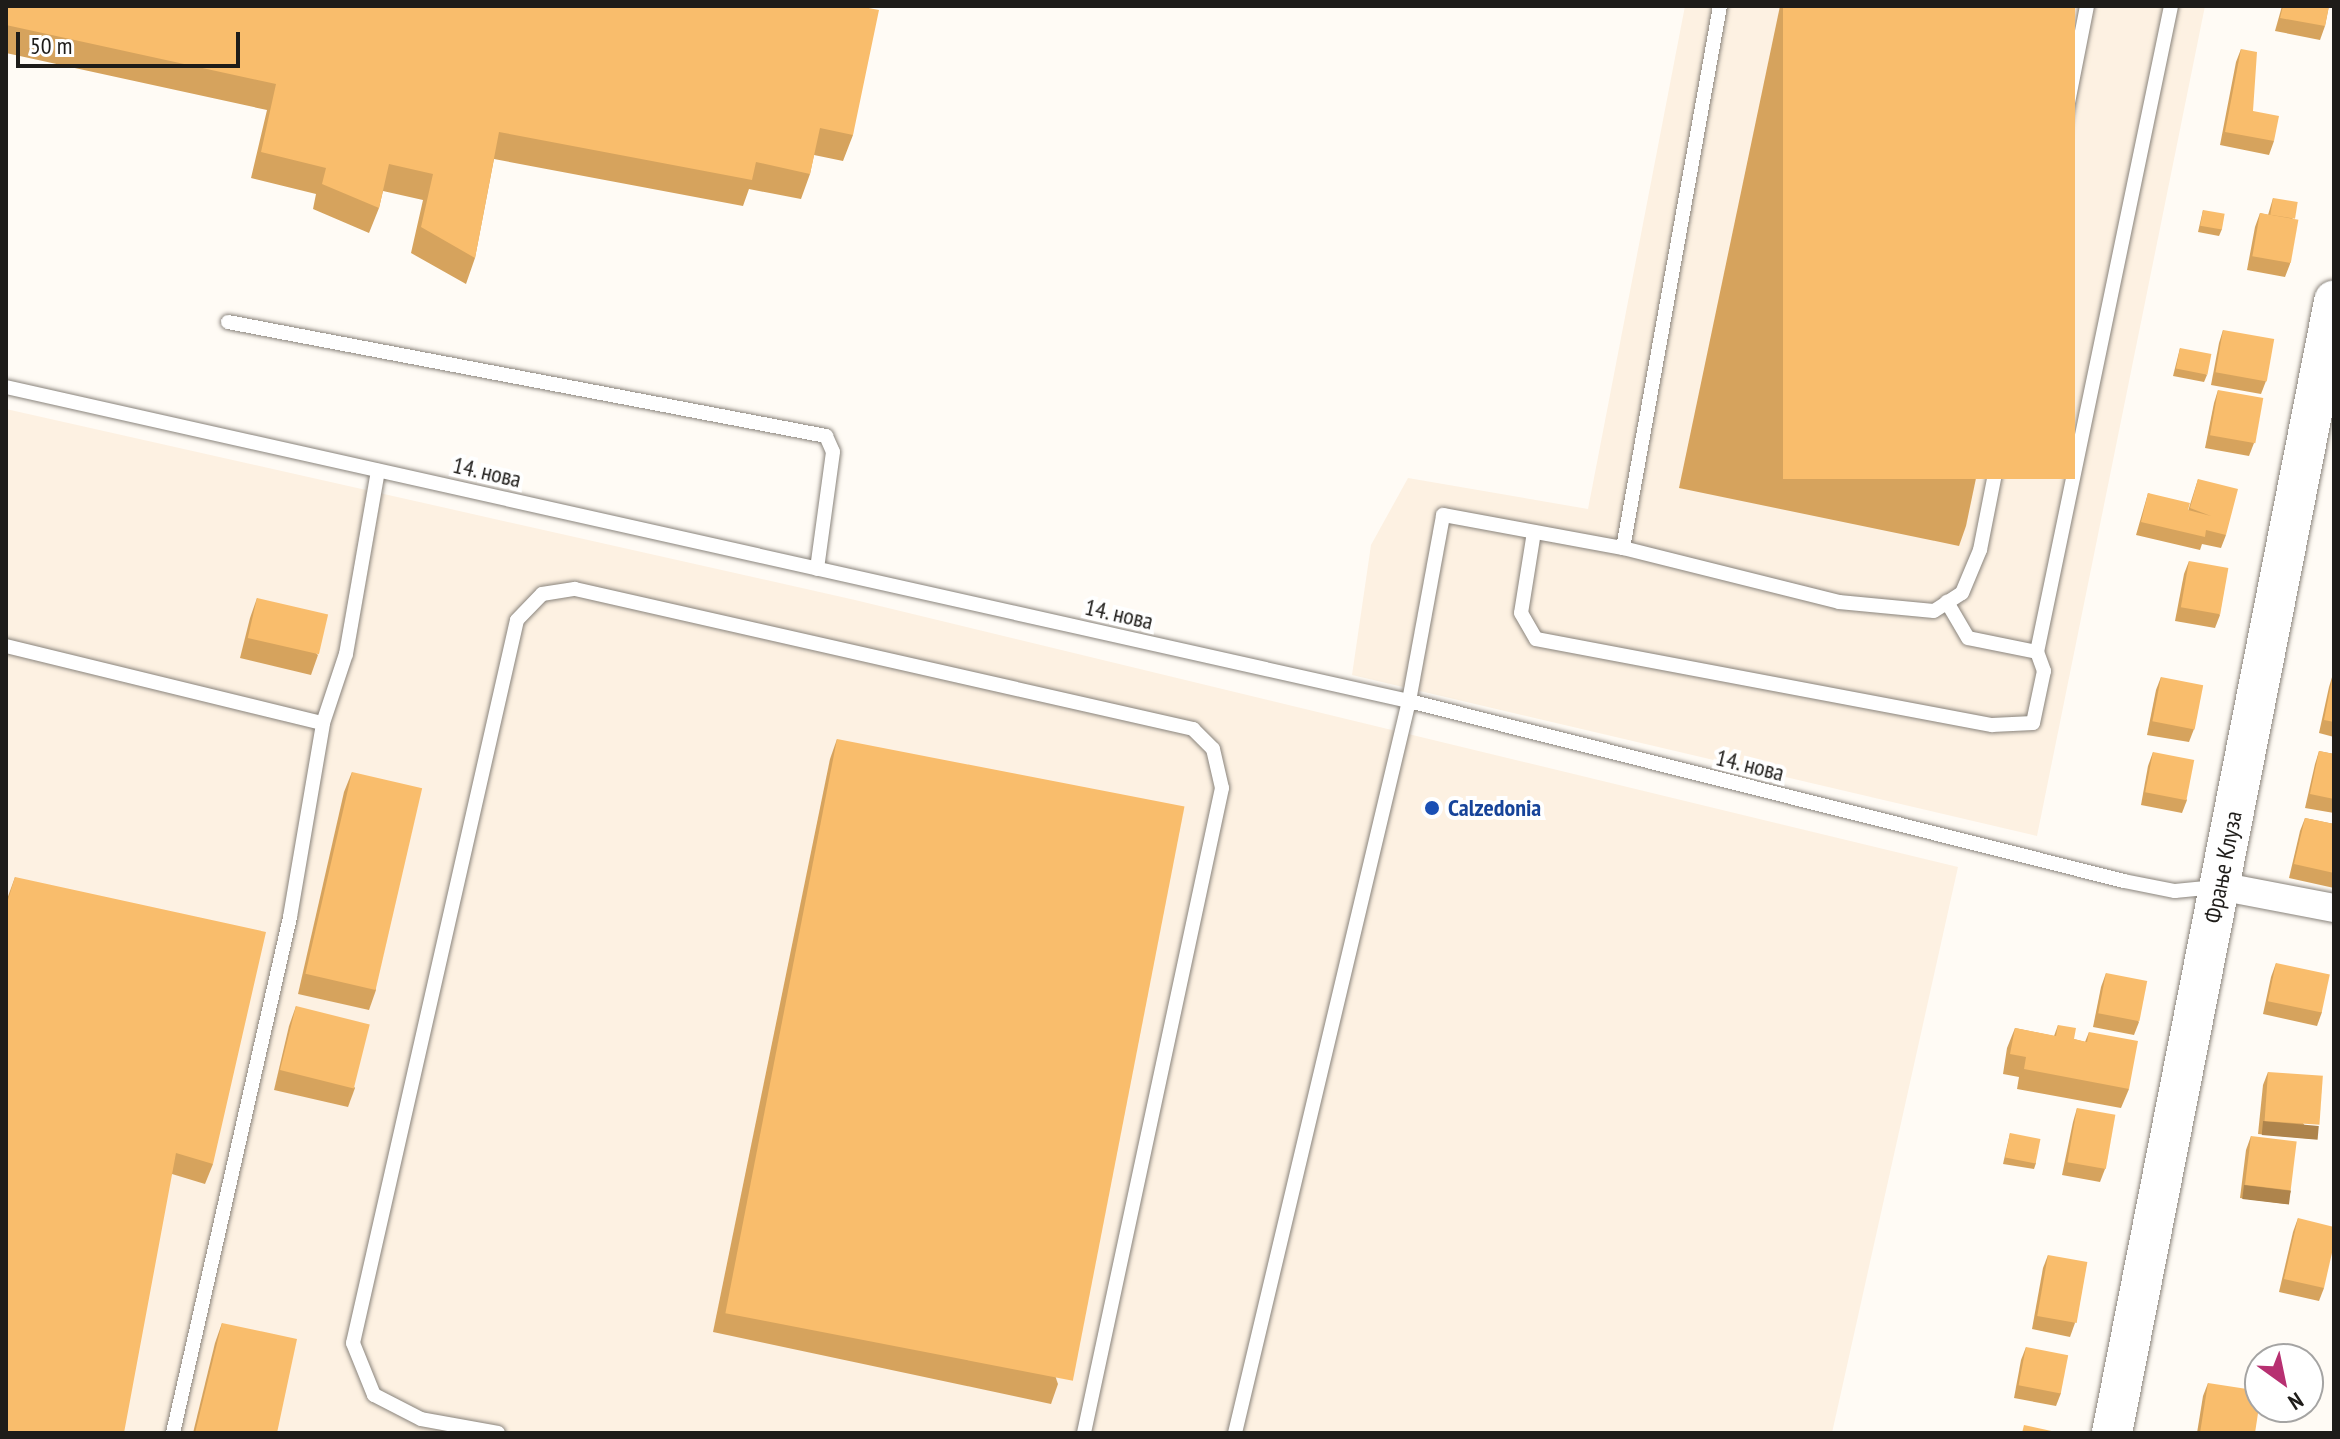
<!DOCTYPE html>
<html>
<head>
<meta charset="utf-8">
<style>
	body { margin:0 }
	#map { position:relative; width:2340px; height:1439px; overflow:hidden; background:#fffbf5; font-family:"PT Sans Narrow",sans-serif }
	div>[style] { position:absolute }
	.built>* { inset:0; background:#fdf1e2 }
	.roads { filter:drop-shadow(0 0 2px #8a847c) drop-shadow(0 0 2px #8a847c) }
	.lane>* { height:14px; margin:-7px; padding:0 7px; transform-origin:7px; border-radius:7px; background:#fff }
	.street>* { height:28px; margin:-14px; padding:0 14px; transform-origin:14px; border-radius:14px; background:#fff }
	.secondary>* { height:40px; margin:-20px; padding:0 20px; transform-origin:20px; border-radius:20px; background:#fff }
	.wall>* { inset:0; background:#d6a35d }
	.shaded-wall>* { inset:0; background:#ae844c; transform-origin:0 0 }
	.building>* { inset:0; background:#f9bd6c; transform-origin:0 0 }
	.dots>* { width:22px; height:22px; translate:-50% -50%; box-sizing:border-box; border:4px solid #fff; border-radius:50% }
	span { translate:-50% -50%; white-space:nowrap; text-align:center; line-height:1.15; -webkit-text-stroke:8px #fff; paint-order:stroke }
	.street-label { font-size:24px; color:#1e1c19 }
	.transit-label { font-size:24px; color:#164399; font-weight:700 }
	.left { translate:0 -50%; text-align:left }
	.frame { position:absolute; inset:0; border:8px solid #1e1c19; pointer-events:none }
	.north { position:absolute; left:2244px; top:1343px; width:80px; height:80px; box-sizing:border-box; background:#fff; border:2px solid #a5a4a3; border-radius:50%; rotate:147deg; font-size:22px; font-weight:700; line-height:32px; text-align:center; color:#1e1c19 }
	.north::after { content:''; display:block; margin:auto; width:28px; height:36px; background:#b73071; clip-path:polygon(50% 0,100% 100%,50% 72%,0 100%) }
	.scale { position:absolute; left:16px; top:32px; width:224px; height:36px; box-sizing:border-box; border:4px solid #1e1c19; border-top:0; padding-left:10px; font-size:24px; line-height:28px; white-space:nowrap; color:#1e1c19; -webkit-text-stroke:6px #fff; paint-order:stroke }
</style>
</head>
<body>
<div id="map">
	<div class="built">
		<i style="clip-path:polygon(1685px 6px,2205px 6px,2037px 836px,1352px 675px,1371px 545px,1408px 478px,1588px 509px)"></i>
		<i style="clip-path:polygon(6px 409px,855px 600px,1958px 867px,1832px 1433px,6px 1433px)"></i>
	</div>
	<div class="roads">
		<div class="lane">
			<i style="left:228px;top:322px;width:609px;rotate:10.79deg"></i>
			<i style="left:826px;top:436px;width:17px;rotate:66deg"></i>
			<i style="left:833px;top:452px;width:118px;rotate:97.8deg"></i>
			<i style="left:6px;top:387px;width:1438px;rotate:12.62deg"></i>
			<i style="left:1409px;top:701px;width:737px;rotate:14.13deg"></i>
			<i style="left:2124px;top:881px;width:52px;rotate:11.1deg"></i>
			<i style="left:2175px;top:891px;width:41px;rotate:-5.6deg"></i>
			<i style="left:1534px;top:532px;width:82px;rotate:99.1deg"></i>
			<i style="left:1521px;top:613px;width:30px;rotate:60deg"></i>
			<i style="left:1536px;top:639px;width:464px;rotate:10.7deg"></i>
			<i style="left:1992px;top:725px;width:41px;rotate:-2.8deg"></i>
			<i style="left:2033px;top:723px;width:53px;rotate:-78.1deg"></i>
			<i style="left:2044px;top:671px;width:20px;rotate:-110deg"></i>
			<i style="left:2037px;top:652px;width:70px;rotate:-168.5deg"></i>
			<i style="left:1968px;top:638px;width:42px;rotate:-120.3deg"></i>
			<i style="left:1623px;top:548px;width:223px;rotate:14deg"></i>
			<i style="left:1839px;top:602px;width:95px;rotate:5.4deg"></i>
			<i style="left:1934px;top:611px;width:33px;rotate:-33deg"></i>
			<i style="left:1962px;top:593px;width:47px;rotate:-67.3deg"></i>
			<i style="left:1980px;top:550px;width:554px;rotate:-78.87deg"></i>
			<i style="left:6px;top:646px;width:326px;rotate:13.7deg"></i>
			<i style="left:2037px;top:652px;width:660px;rotate:-78.28deg"></i>
			<i style="left:173px;top:1433px;width:529px;rotate:-77.22deg"></i>
			<i style="left:290px;top:917px;width:197px;rotate:-80.3deg"></i>
			<i style="left:323px;top:723px;width:73px;rotate:-71.6deg"></i>
			<i style="left:346px;top:654px;width:186px;rotate:-80.1deg"></i>
			<i style="left:498px;top:1433px;width:78px;rotate:-169.7deg"></i>
			<i style="left:421px;top:1419px;width:53px;rotate:-152.9deg"></i>
			<i style="left:374px;top:1395px;width:56px;rotate:-112deg"></i>
			<i style="left:353px;top:1343px;width:741px;rotate:-77.22deg"></i>
			<i style="left:517px;top:620px;width:36px;rotate:-46deg"></i>
			<i style="left:542px;top:594px;width:33px;rotate:-9deg"></i>
			<i style="left:575px;top:589px;width:634px;rotate:12.76deg"></i>
			<i style="left:1193px;top:729px;width:28px;rotate:45deg"></i>
			<i style="left:1213px;top:749px;width:40px;rotate:77deg"></i>
			<i style="left:1222px;top:788px;width:660px;rotate:102.08deg"></i>
			<i style="left:1235px;top:1433px;width:752px;rotate:-76.63deg"></i>
			<i style="left:1409px;top:701px;width:189px;rotate:-79.6deg"></i>
			<i style="left:1443px;top:515px;width:183px;rotate:10.4deg"></i>
			<i style="left:1623px;top:548px;width:551px;rotate:-79.85deg"></i>
		</div>
		<div class="street">
			<i style="left:2219px;top:886px;width:117px;rotate:10.8deg"></i>
		</div>
		<div class="secondary">
			<i style="left:2112px;top:1433px;width:1154px;rotate:-78.9deg"></i>
		</div>
	</div>
	<div class="wall">
		<i style="clip-path:polygon(6px 6px,858px 6px,853px 135px,843px 161px,814px 155px,810px 174px,801px 199px,749px 189px,743px 206px,494px 159px,475px 258px,466px 284px,411px 253px,423px 200px,383px 191px,379px 208px,369px 233px,313px 209px,316px 194px,251px 178px,267px 110px,6px 53px)"></i>
		<i style="clip-path:polygon(1780px 6px,2075px 6px,1966px 526px,1959px 546px,1679px 488px)"></i>
		<i style="clip-path:polygon(2282px 6px,2329px 6px,2325px 26px,2320px 40px,2275px 31px)"></i>
		<i style="clip-path:polygon(2241px 49px,2253px 111px,2274px 141px,2269px 155px,2220px 145px,2236px 62px)"></i>
		<i style="clip-path:polygon(2273px 198px,2294px 220px,2290px 264px,2285px 277px,2247px 270px,2255px 227px,2260px 213px,2268px 215px)"></i>
		<i style="clip-path:polygon(2203px 210px,2222px 229px,2219px 236px,2198px 232px)"></i>
		<i style="clip-path:polygon(2223px 330px,2266px 381px,2261px 394px,2211px 385px,2219px 343px)"></i>
		<i style="clip-path:polygon(2180px 348px,2207px 375px,2204px 382px,2173px 376px)"></i>
		<i style="clip-path:polygon(2218px 390px,2254px 443px,2249px 456px,2205px 448px,2214px 403px)"></i>
		<i style="clip-path:polygon(2198px 479px,2226px 535px,2221px 548px,2202px 544px,2200px 550px,2136px 535px,2148px 493px,2188px 511px)"></i>
		<i style="clip-path:polygon(2189px 561px,2220px 615px,2215px 628px,2175px 621px,2184px 574px)"></i>
		<i style="clip-path:polygon(257px 598px,318px 655px,311px 675px,240px 658px,250px 618px)"></i>
		<i style="clip-path:polygon(2333px 674px,2334px 674px,2334px 737px,2319px 733px,2329px 687px)"></i>
		<i style="clip-path:polygon(2161px 677px,2194px 729px,2189px 742px,2147px 735px,2156px 690px)"></i>
		<i style="clip-path:polygon(837px 739px,1058px 1384px,1051px 1404px,713px 1332px,830px 759px)"></i>
		<i style="clip-path:polygon(2319px 751px,2334px 754px,2334px 813px,2305px 808px,2315px 764px)"></i>
		<i style="clip-path:polygon(2153px 752px,2187px 800px,2182px 813px,2141px 805px,2148px 766px)"></i>
		<i style="clip-path:polygon(352px 772px,376px 990px,369px 1010px,298px 994px,344px 792px)"></i>
		<i style="clip-path:polygon(2305px 818px,2334px 824px,2334px 888px,2289px 878px,2300px 831px)"></i>
		<i style="clip-path:polygon(15px 877px,213px 1164px,205px 1184px,172px 1174px,6px 1433px,6px 902px)"></i>
		<i style="clip-path:polygon(2276px 963px,2322px 1012px,2317px 1026px,2263px 1014px,2271px 977px)"></i>
		<i style="clip-path:polygon(2106px 973px,2139px 1022px,2134px 1035px,2093px 1027px,2101px 987px)"></i>
		<i style="clip-path:polygon(296px 1006px,355px 1088px,348px 1107px,274px 1090px,289px 1026px)"></i>
		<i style="clip-path:polygon(2058px 1025px,2074px 1039px,2085px 1042px,2089px 1032px,2129px 1089px,2121px 1108px,2017px 1089px,2019px 1077px,2003px 1074px,2007px 1048px,2015px 1028px,2054px 1036px)"></i>
		<i style="clip-path:polygon(2268px 1072px,2314px 1139px,2258px 1134px,2263px 1085px)"></i>
		<i style="clip-path:polygon(2077px 1108px,2105px 1169px,2100px 1182px,2062px 1175px,2073px 1122px)"></i>
		<i style="clip-path:polygon(2010px 1133px,2036px 1163px,2034px 1169px,2003px 1164px)"></i>
		<i style="clip-path:polygon(2251px 1136px,2291px 1191px,2286px 1204px,2240px 1198px,2246px 1150px)"></i>
		<i style="clip-path:polygon(2298px 1218px,2324px 1288px,2319px 1301px,2279px 1292px,2293px 1232px)"></i>
		<i style="clip-path:polygon(2048px 1255px,2075px 1323px,2070px 1337px,2032px 1329px,2043px 1268px)"></i>
		<i style="clip-path:polygon(222px 1323px,277px 1433px,193px 1433px,215px 1343px)"></i>
		<i style="clip-path:polygon(2026px 1347px,2061px 1393px,2056px 1406px,2014px 1398px,2021px 1360px)"></i>
		<i style="clip-path:polygon(2208px 1383px,2255px 1433px,2197px 1433px,2203px 1396px)"></i>
	</div>
	<div class="shaded-wall">
		<i style="left:2263px;top:1121px;width:56px;height:14px;rotate:5deg"></i>
		<i style="left:2244px;top:1185px;width:47px;height:14px;rotate:7deg"></i>
	</div>
	<div class="building">
		<i style="clip-path:polygon(6px 6px,858px 6px,879px 10px,853px 135px,820px 128px,810px 174px,756px 162px,752px 180px,499px 132px,475px 258px,421px 227px,433px 174px,389px 164px,379px 208px,322px 184px,326px 168px,261px 152px,276px 84px,6px 25px)"></i>
		<i style="left:1783px;top:6px;width:292px;height:473px"></i>
		<i style="clip-path:polygon(2283px 6px,2329px 6px,2325px 26px,2280px 18px)"></i>
		<i style="clip-path:polygon(2241px 49px,2257px 52px,2253px 111px,2279px 116px,2274px 141px,2225px 132px)"></i>
		<i style="left:2273px;top:198px;width:25px;height:17px;rotate:9deg"></i>
		<i style="left:2203px;top:210px;width:22px;height:16px;rotate:10deg"></i>
		<i style="left:2260px;top:213px;width:39px;height:44px;rotate:10deg"></i>
		<i style="left:2223px;top:330px;width:52px;height:43px;rotate:10deg"></i>
		<i style="left:2180px;top:348px;width:32px;height:21px;rotate:11deg"></i>
		<i style="left:2218px;top:390px;width:46px;height:46px;rotate:10deg"></i>
		<i style="clip-path:polygon(2198px 479px,2238px 489px,2226px 535px,2206px 530px,2205px 537px,2141px 522px,2148px 493px,2190px 503px,2188px 510px,2211px 516px,2190px 508px)"></i>
		<i style="left:2189px;top:561px;width:40px;height:47px;rotate:10deg"></i>
		<i style="left:257px;top:598px;width:73px;height:41px;rotate:13deg"></i>
		<i style="clip-path:polygon(2333px 674px,2334px 674px,2334px 722px,2324px 720px)"></i>
		<i style="left:2161px;top:677px;width:43px;height:45px;rotate:11deg"></i>
		<i style="left:837px;top:739px;width:354px;height:585px;rotate:11deg"></i>
		<i style="clip-path:polygon(2319px 751px,2334px 754px,2334px 799px,2310px 794px)"></i>
		<i style="left:2153px;top:752px;width:42px;height:41px;rotate:11deg"></i>
		<i style="left:352px;top:772px;width:72px;height:207px;rotate:13deg"></i>
		<i style="clip-path:polygon(2305px 818px,2334px 824px,2334px 873px,2294px 864px)"></i>
		<i style="clip-path:polygon(15px 877px,266px 932px,213px 1164px,176px 1153px,124px 1433px,6px 1433px,6px 906px)"></i>
		<i style="left:2276px;top:963px;width:55px;height:39px;rotate:12deg"></i>
		<i style="left:2106px;top:973px;width:42px;height:41px;rotate:11deg"></i>
		<i style="left:296px;top:1006px;width:76px;height:66px;rotate:14deg"></i>
		<i style="clip-path:polygon(2058px 1025px,2076px 1028px,2074px 1039px,2087px 1042px,2089px 1032px,2138px 1041px,2129px 1089px,2024px 1069px,2026px 1057px,2010px 1054px,2015px 1028px,2056px 1036px)"></i>
		<i style="left:2268px;top:1072px;width:55px;height:49px;rotate:4deg"></i>
		<i style="left:2077px;top:1108px;width:39px;height:55px;rotate:10deg"></i>
		<i style="left:2010px;top:1133px;width:31px;height:25px;rotate:11deg"></i>
		<i style="left:2251px;top:1136px;width:46px;height:49px;rotate:7deg"></i>
		<i style="clip-path:polygon(2298px 1218px,2334px 1227px,2334px 1244px,2324px 1288px,2284px 1279px)"></i>
		<i style="left:2048px;top:1255px;width:40px;height:62px;rotate:10deg"></i>
		<i style="clip-path:polygon(222px 1323px,297px 1339px,277px 1433px,195px 1433px)"></i>
		<i style="left:2026px;top:1347px;width:43px;height:39px;rotate:11deg"></i>
		<i style="clip-path:polygon(2208px 1383px,2260px 1391px,2260px 1400px,2255px 1433px,2200px 1433px)"></i>
		<i style="clip-path:polygon(2024px 1425px,2056px 1432px,2056px 1433px,2022px 1433px)"></i>
	</div>
	<div class="dots">
		<i style="left:1432px;top:808px;background:#1a4fb4"></i>
	</div>
	<div class="street-label">
		<span style="left:487px;top:472px;rotate:13deg">14. нова</span>
		<span style="left:1119px;top:614px;rotate:13deg">14. нова</span>
		<span style="left:1750px;top:765px;rotate:14deg">14. нова</span>
		<span style="left:2223px;top:867px;rotate:-79deg">Фрање Клуза</span>
	</div>
	<div class="transit-label">
		<span class="left" style="left:1448px;top:808px">Calzedonia</span>
	</div>
	<div class="frame"></div>
	<div class="north">N</div>
	<div class="scale">50 m</div>
</div>
</body>
</html>
